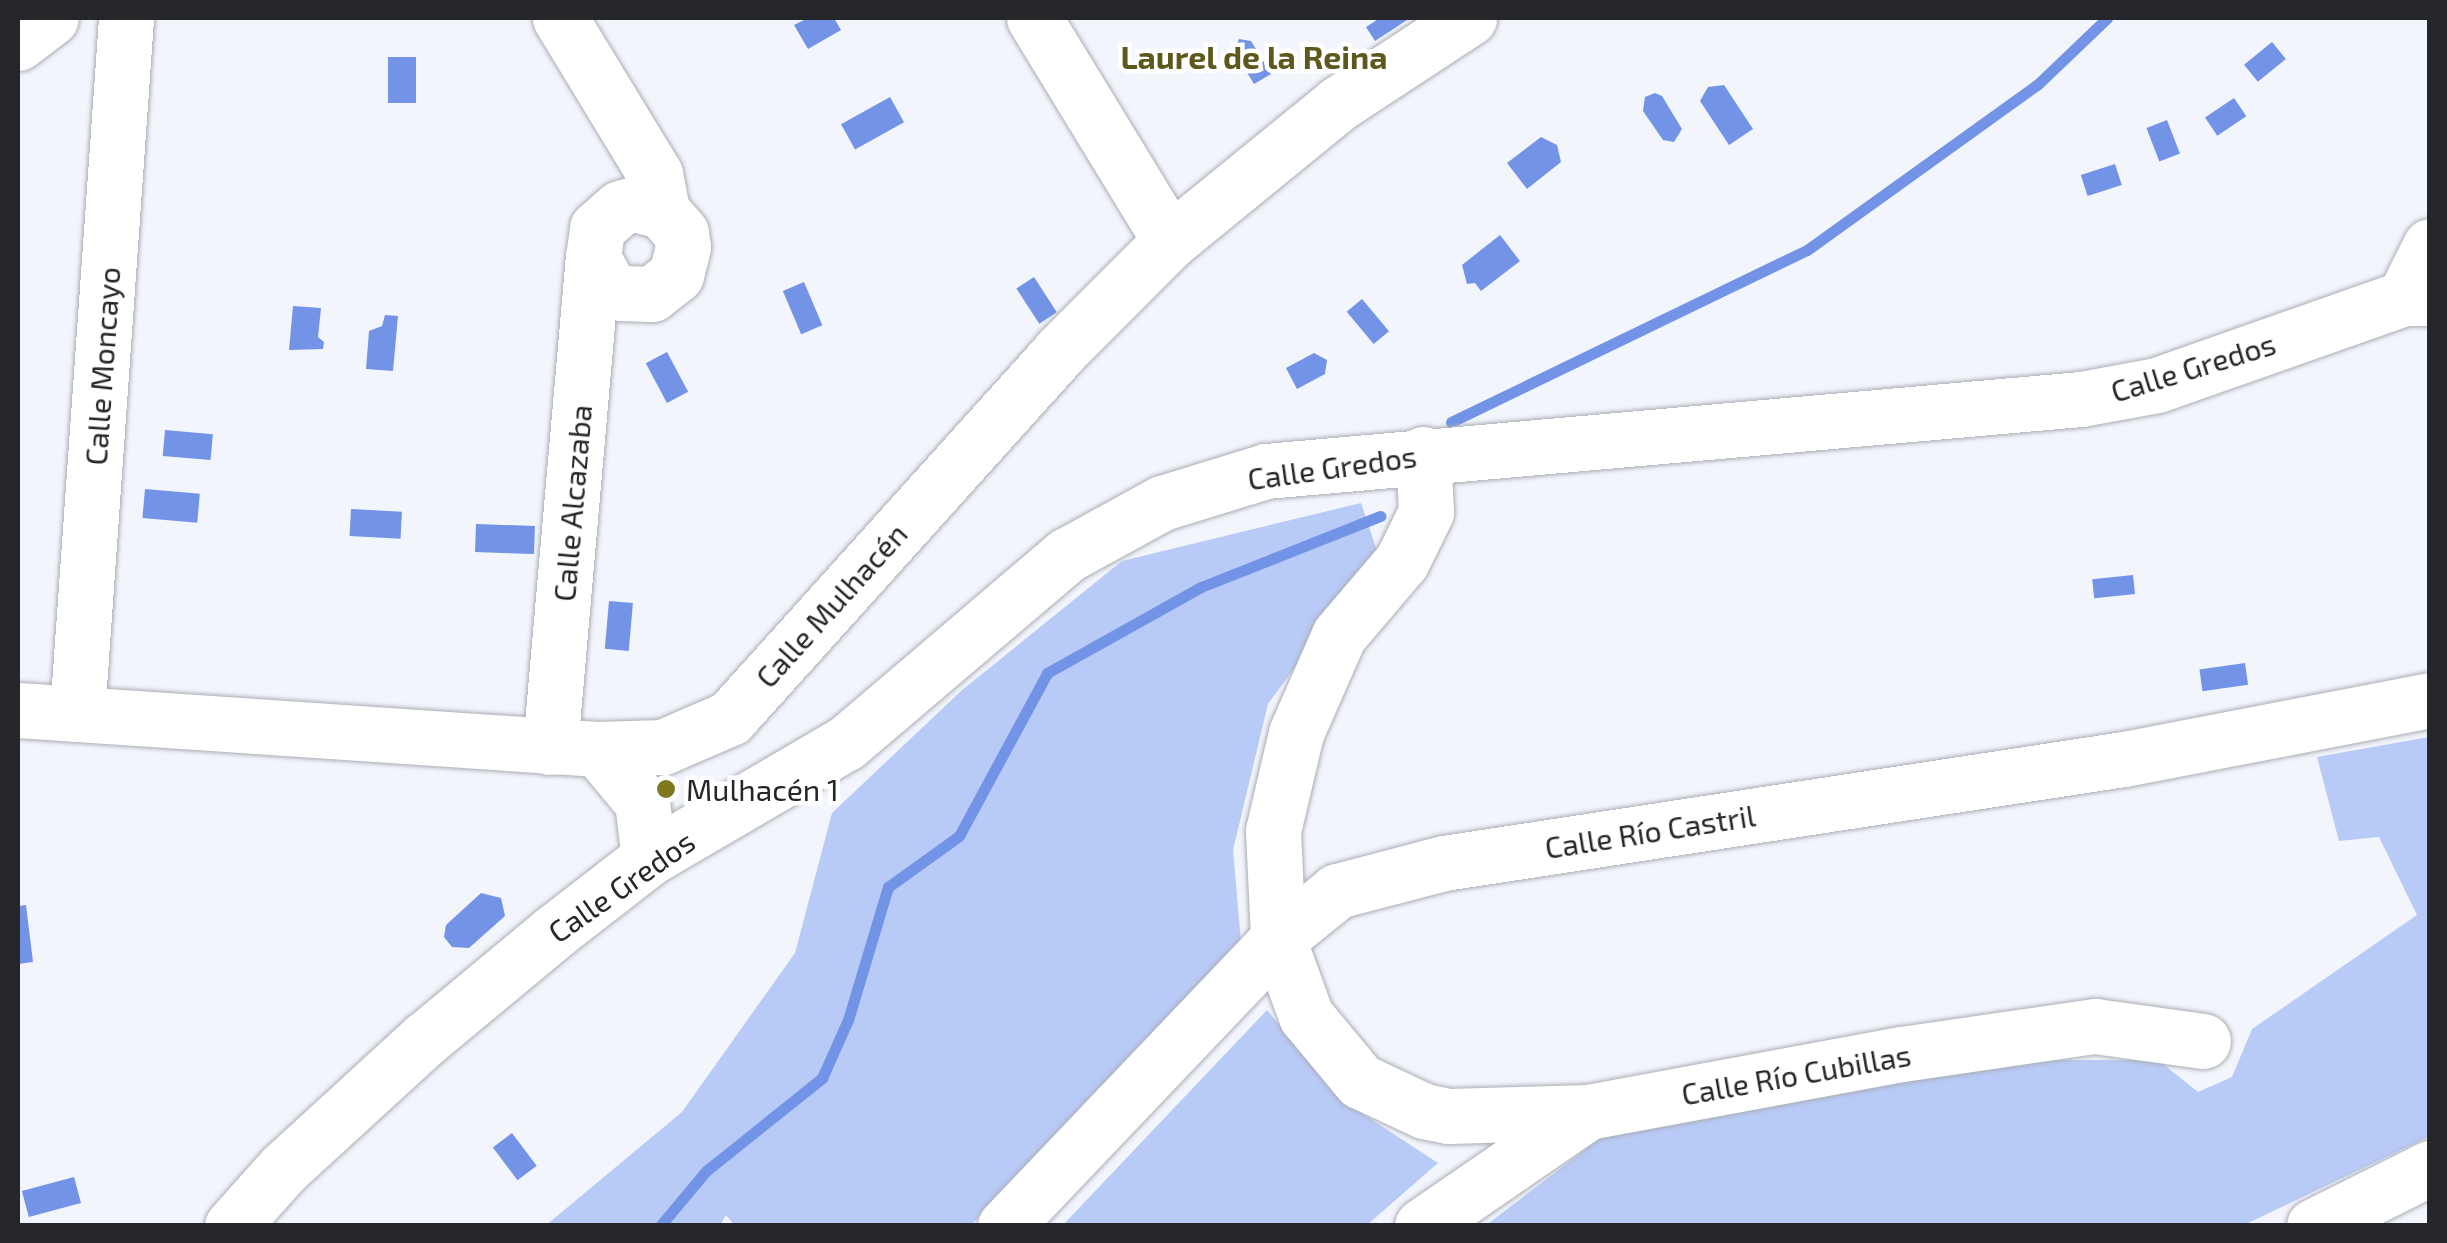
<!DOCTYPE html>
<html>
<head>
<meta charset="utf-8">
<style>
	body { margin:0 }
	#map { position:relative; width:2447px; height:1243px; overflow:hidden; background:#f2f5fc; font-family:"Exo 2",sans-serif }
	div>[style] { position:absolute }
	.green>* { inset:0; background:#b8caf6 }
	.water>* { inset:0; background:#7293e6; transform-origin:0 0 }
	.stream>* { height:11px; margin:-5.5px; padding:0 5.5px; transform-origin:5.5px; border-radius:5.5px; background:#7293e6 }
	.roads { filter:drop-shadow(0 0 2px #aaadb3) drop-shadow(0 0 2px #aaadb3) }
	.minor>* { height:55px; margin:-27.5px; padding:0 27.5px; transform-origin:27.5px; border-radius:27.5px; background:#fff }
	.dots>* { width:28px; height:28px; translate:-50% -50%; box-sizing:border-box; border:5px solid #fff; border-radius:50% }
	span { translate:-50% -50%; white-space:nowrap; text-align:center; line-height:1.15; -webkit-text-stroke:9px #fff; paint-order:stroke }
	.street-label { font-size:30px; color:#252629 }
	.poi-label { font-size:30px; color:#252629 }
	.left { translate:0 -50%; text-align:left }
	.neighbourhood-label { font-size:32px; color:#5d581c; font-weight:700 }
	.frame { position:absolute; inset:0; border:20px solid #252629; pointer-events:none }
</style>
</head>
<body>
<div id="map">
	<div class="green">
		<i style="clip-path:polygon(1361px 503px,1378px 554px,1268px 704px,1233px 850px,1241px 942px,971px 1225px,735px 1226px,726px 1215px,720px 1225px,545px 1226px,682px 1112px,795px 953px,832px 813px,961px 691px,1122px 561px)"></i>
		<i style="clip-path:polygon(2429px 737px,2428px 1137px,2244px 1225px,1485px 1226px,1603px 1136px,2021px 1060px,2158px 1060px,2198px 1092px,2232px 1077px,2252px 1029px,2417px 915px,2379px 837px,2339px 841px,2317px 757px)"></i>
		<i style="clip-path:polygon(1267px 1010px,1340px 1099px,1438px 1163px,1367px 1225px,1062px 1226px)"></i>
	</div>
	<div class="water">
		<i style="clip-path:polygon(808px 18px,834px 18px,841px 30px,808px 49px,794px 25px)"></i>
		<i style="clip-path:polygon(1380px 18px,1405px 18px,1407px 20px,1375px 41px,1366px 27px)"></i>
		<i style="clip-path:polygon(1239px 39px,1251px 41px,1271px 74px,1254px 84px,1234px 51px)"></i>
		<i style="left:2272px;top:42px;width:22px;height:36px;rotate:51deg"></i>
		<i style="left:388px;top:57px;width:28px;height:46px"></i>
		<i style="clip-path:polygon(1724px 85px,1753px 129px,1729px 145px,1700px 101px,1708px 87px)"></i>
		<i style="clip-path:polygon(1655px 93px,1662px 96px,1682px 129px,1674px 142px,1663px 140px,1643px 111px,1645px 97px)"></i>
		<i style="left:890px;top:97px;width:29px;height:56px;rotate:61deg"></i>
		<i style="left:2234px;top:98px;width:22px;height:35px;rotate:56deg"></i>
		<i style="left:2167px;top:120px;width:36px;height:22px;rotate:69deg"></i>
		<i style="clip-path:polygon(1541px 137px,1557px 145px,1561px 162px,1527px 189px,1507px 163px)"></i>
		<i style="left:2115px;top:164px;width:22px;height:36px;rotate:72deg"></i>
		<i style="clip-path:polygon(1500px 235px,1520px 261px,1481px 291px,1475px 283px,1467px 284px,1462px 265px)"></i>
		<i style="left:1034px;top:277px;width:42px;height:21px;rotate:57deg"></i>
		<i style="left:804px;top:282px;width:47px;height:23px;rotate:67deg"></i>
		<i style="left:1362px;top:299px;width:42px;height:20px;rotate:50deg"></i>
		<i style="clip-path:polygon(293px 306px,321px 308px,318px 337px,324px 342px,323px 349px,289px 350px)"></i>
		<i style="clip-path:polygon(385px 315px,398px 316px,393px 371px,366px 369px,369px 331px,382px 326px)"></i>
		<i style="left:667px;top:352px;width:45px;height:24px;rotate:62deg"></i>
		<i style="clip-path:polygon(1314px 353px,1327px 360px,1325px 374px,1297px 389px,1286px 368px)"></i>
		<i style="left:165px;top:430px;width:48px;height:26px;rotate:5deg"></i>
		<i style="left:145px;top:489px;width:55px;height:29px;rotate:5deg"></i>
		<i style="left:351px;top:509px;width:51px;height:27px;rotate:3deg"></i>
		<i style="left:476px;top:524px;width:59px;height:28px;rotate:2deg"></i>
		<i style="left:2133px;top:575px;width:19px;height:41px;rotate:84deg"></i>
		<i style="left:609px;top:601px;width:24px;height:48px;rotate:5deg"></i>
		<i style="left:2245px;top:663px;width:22px;height:46px;rotate:82deg"></i>
		<i style="clip-path:polygon(481px 893px,501px 898px,505px 916px,469px 948px,452px 947px,444px 937px,446px 925px)"></i>
		<i style="clip-path:polygon(26px 905px,33px 962px,18px 964px,18px 906px)"></i>
		<i style="left:512px;top:1133px;width:41px;height:24px;rotate:53deg"></i>
		<i style="left:74px;top:1177px;width:27px;height:54px;rotate:75deg"></i>
	</div>
	<div class="stream">
		<i style="left:1451px;top:422px;width:395px;rotate:-25.8deg"></i>
		<i style="left:1807px;top:250px;width:283px;rotate:-35.7deg"></i>
		<i style="left:2037px;top:85px;width:97px;rotate:-43.7deg"></i>
		<i style="left:660px;top:1226px;width:72px;rotate:-50.1deg"></i>
		<i style="left:706px;top:1171px;width:149px;rotate:-38.7deg"></i>
		<i style="left:822px;top:1078px;width:64px;rotate:-65.9deg"></i>
		<i style="left:848px;top:1020px;width:139px;rotate:-73.3deg"></i>
		<i style="left:888px;top:887px;width:87px;rotate:-35.7deg"></i>
		<i style="left:959px;top:836px;width:185px;rotate:-61.6deg"></i>
		<i style="left:1047px;top:673px;width:176px;rotate:-29.2deg"></i>
		<i style="left:1201px;top:587px;width:193px;rotate:-21.6deg"></i>
	</div>
	<div class="roads">
		<div class="minor">
			<i style="left:560px;top:18px;width:183px;rotate:58.7deg"></i>
			<i style="left:655px;top:174px;width:38px;rotate:79deg"></i>
			<i style="left:662px;top:211px;width:29px;rotate:49deg"></i>
			<i style="left:681px;top:233px;width:14px;rotate:82deg"></i>
			<i style="left:683px;top:247px;width:29px;rotate:104deg"></i>
			<i style="left:676px;top:275px;width:31px;rotate:142deg"></i>
			<i style="left:652px;top:294px;width:31px;rotate:-178deg"></i>
			<i style="left:621px;top:293px;width:15px;rotate:-148deg"></i>
			<i style="left:608px;top:285px;width:31px;rotate:-119deg"></i>
			<i style="left:593px;top:258px;width:30px;rotate:-82deg"></i>
			<i style="left:597px;top:228px;width:30px;rotate:-41deg"></i>
			<i style="left:620px;top:208px;width:15px;rotate:-16deg"></i>
			<i style="left:634px;top:204px;width:29px;rotate:14deg"></i>
			<i style="left:1034px;top:18px;width:261px;rotate:58.6deg"></i>
			<i style="left:18px;top:43px;width:41px;rotate:-37.1deg"></i>
			<i style="left:2404px;top:298px;width:58px;rotate:-63.4deg"></i>
			<i style="left:1423px;top:454px;width:58px;rotate:87deg"></i>
			<i style="left:1426px;top:512px;width:55px;rotate:116.1deg"></i>
			<i style="left:1402px;top:561px;width:97px;rotate:130.4deg"></i>
			<i style="left:1339px;top:635px;width:107px;rotate:113.7deg"></i>
			<i style="left:1296px;top:733px;width:101px;rotate:103.2deg"></i>
			<i style="left:1273px;top:831px;width:108px;rotate:87.3deg"></i>
			<i style="left:1278px;top:939px;width:82px;rotate:70deg"></i>
			<i style="left:1306px;top:1016px;width:85px;rotate:50.3deg"></i>
			<i style="left:1360px;top:1081px;width:71px;rotate:25.1deg"></i>
			<i style="left:1424px;top:1111px;width:25px;rotate:12deg"></i>
			<i style="left:1448px;top:1116px;width:140px;rotate:-1.6deg"></i>
			<i style="left:18px;top:710px;width:581px;rotate:3.85deg"></i>
			<i style="left:598px;top:749px;width:65px;rotate:-1.8deg"></i>
			<i style="left:663px;top:747px;width:73px;rotate:-23.4deg"></i>
			<i style="left:730px;top:718px;width:494px;rotate:-48deg"></i>
			<i style="left:1060px;top:351px;width:156px;rotate:-45deg"></i>
			<i style="left:1170px;top:241px;width:217px;rotate:-39.2deg"></i>
			<i style="left:1338px;top:104px;width:157px;rotate:-33.3deg"></i>
			<i style="left:77px;top:714px;width:698px;rotate:-85.97deg"></i>
			<i style="left:550px;top:747px;width:491px;rotate:-85deg"></i>
			<i style="left:598px;top:749px;width:69px;rotate:50.3deg"></i>
			<i style="left:642px;top:802px;width:56px;rotate:82.9deg"></i>
			<i style="left:232px;top:1226px;width:76px;rotate:-48.2deg"></i>
			<i style="left:283px;top:1169px;width:193px;rotate:-42.5deg"></i>
			<i style="left:425px;top:1039px;width:169px;rotate:-39.7deg"></i>
			<i style="left:555px;top:931px;width:119px;rotate:-37.8deg"></i>
			<i style="left:649px;top:858px;width:228px;rotate:-30.3deg"></i>
			<i style="left:846px;top:743px;width:290px;rotate:-40.4deg"></i>
			<i style="left:1067px;top:555px;width:108px;rotate:-28.7deg"></i>
			<i style="left:1162px;top:503px;width:109px;rotate:-17.1deg"></i>
			<i style="left:1266px;top:471px;width:818px;rotate:-5.05deg"></i>
			<i style="left:2081px;top:399px;width:77px;rotate:-10.4deg"></i>
			<i style="left:2157px;top:385px;width:262px;rotate:-19.4deg"></i>
			<i style="left:2404px;top:298px;width:26px"></i>
			<i style="left:1005px;top:1226px;width:396px;rotate:-46.4deg"></i>
			<i style="left:1278px;top:939px;width:76px;rotate:-39.1deg"></i>
			<i style="left:1337px;top:891px;width:111px;rotate:-14.7deg"></i>
			<i style="left:1444px;top:863px;width:688px;rotate:-8.7deg"></i>
			<i style="left:2124px;top:759px;width:312px;rotate:-10.9deg"></i>
			<i style="left:1422px;top:1226px;width:201px;rotate:-34.5deg"></i>
			<i style="left:1588px;top:1112px;width:319px;rotate:-10.5deg"></i>
			<i style="left:1902px;top:1054px;width:195px;rotate:-8.3deg"></i>
			<i style="left:2095px;top:1026px;width:109px;rotate:7.9deg"></i>
			<i style="left:2314px;top:1226px;width:130px;rotate:-26.6deg"></i>
		</div>
	</div>
	<div class="dots">
		<i style="left:666px;top:789px;background:#80781d"></i>
	</div>
	<div class="street-label">
		<span style="left:102px;top:366px;rotate:-86deg">Calle Moncayo</span>
		<span style="left:2193px;top:367px;rotate:-17deg">Calle Gredos</span>
		<span style="left:1332px;top:467px;rotate:-8deg">Calle Gredos</span>
		<span style="left:572px;top:503px;rotate:-85deg">Calle Alcazaba</span>
		<span style="left:831px;top:605px;rotate:-48deg">Calle Mulhacén</span>
		<span style="left:1650px;top:831px;rotate:-9deg">Calle Río Castril</span>
		<span style="left:621px;top:886px;rotate:-35deg">Calle Gredos</span>
		<span style="left:1796px;top:1074px;rotate:-10deg">Calle Río Cubillas</span>
	</div>
	<div class="poi-label">
		<span class="left" style="left:686px;top:789px">Mulhacén 1</span>
	</div>
	<div class="neighbourhood-label">
		<span style="left:1254px;top:56px">Laurel de la Reina</span>
	</div>
	<div class="frame"></div>
</div>
</body>
</html>
